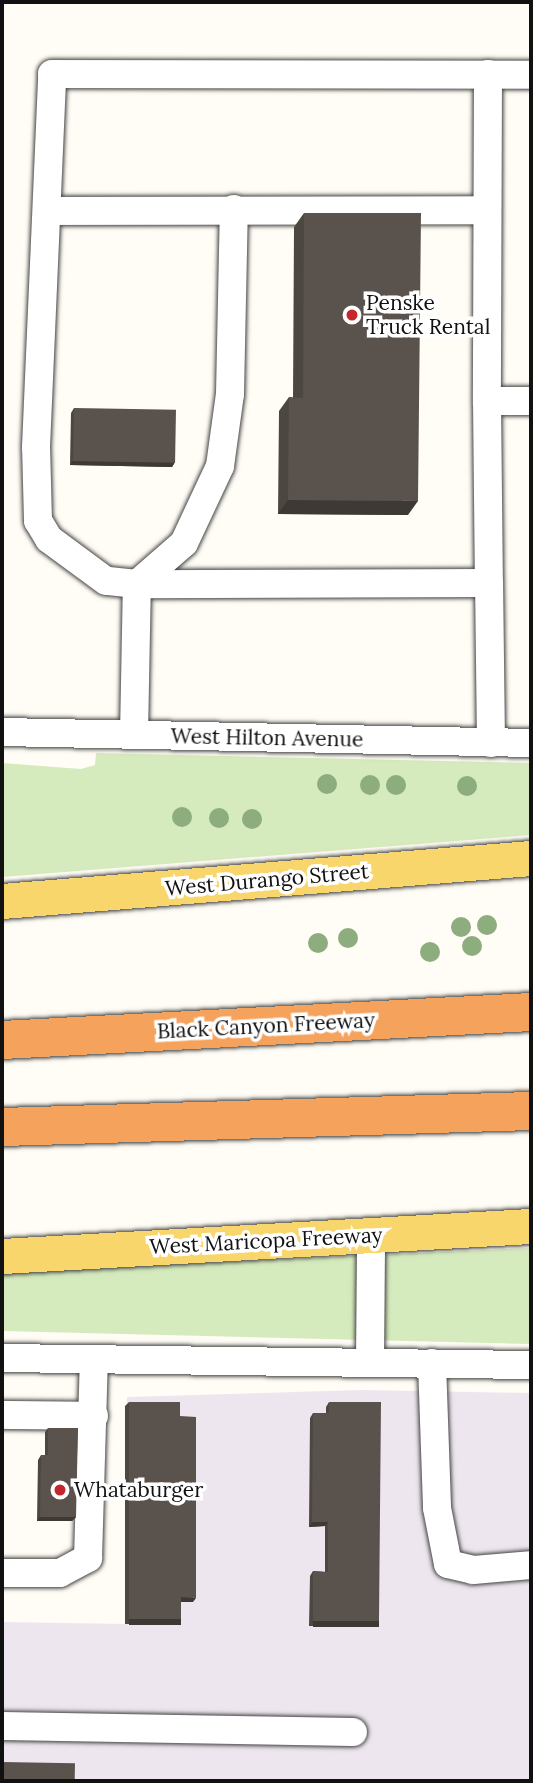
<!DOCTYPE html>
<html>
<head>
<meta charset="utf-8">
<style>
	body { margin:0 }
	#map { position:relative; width:533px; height:1783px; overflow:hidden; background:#fffdf5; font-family:Lora,serif }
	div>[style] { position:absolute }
	.industrial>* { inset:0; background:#eee6ef }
	.green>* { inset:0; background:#d5ebbd }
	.roads { filter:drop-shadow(0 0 2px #444) drop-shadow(0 0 2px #444) }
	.minor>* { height:28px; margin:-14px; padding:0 14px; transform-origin:14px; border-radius:14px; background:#fff }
	.major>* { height:35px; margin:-17.5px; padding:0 17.5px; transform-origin:17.5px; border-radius:17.5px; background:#f9d66b }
	.highway>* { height:38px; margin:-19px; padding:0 19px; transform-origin:19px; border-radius:19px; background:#f5a25d }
	.trees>* { width:20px; height:20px; margin:-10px; border-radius:50%; background:#8dad7f }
	.wall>* { inset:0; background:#4d4742 }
	.shaded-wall>* { inset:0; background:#3f3936; transform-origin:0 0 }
	.building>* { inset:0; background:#5a524d; transform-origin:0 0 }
	.dots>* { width:19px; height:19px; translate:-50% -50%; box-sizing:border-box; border:4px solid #fff; border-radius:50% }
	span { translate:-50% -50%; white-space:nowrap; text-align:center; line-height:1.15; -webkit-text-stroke:7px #fff; paint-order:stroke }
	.poi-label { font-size:21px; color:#111 }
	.left { translate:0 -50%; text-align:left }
	.street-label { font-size:21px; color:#111 }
	.frame { position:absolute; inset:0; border:4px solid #111; pointer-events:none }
</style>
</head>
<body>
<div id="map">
	<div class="industrial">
		<i style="clip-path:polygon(362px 1390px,531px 1393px,531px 1781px,2px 1781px,2px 1622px,126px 1624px,127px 1397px)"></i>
	</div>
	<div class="green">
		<i style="clip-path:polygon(96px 753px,531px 763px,531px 835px,2px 877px,2px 763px,81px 769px,95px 765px)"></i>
		<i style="clip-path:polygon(531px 1248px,531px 1344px,2px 1331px,2px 1272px)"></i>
	</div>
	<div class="roads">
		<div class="minor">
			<i style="left:488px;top:74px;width:327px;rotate:90.2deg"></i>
			<i style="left:487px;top:401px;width:44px"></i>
			<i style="left:49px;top:211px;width:438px;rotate:-0.1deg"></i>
			<i style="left:487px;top:401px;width:182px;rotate:89.4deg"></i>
			<i style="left:137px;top:584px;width:62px;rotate:-41.1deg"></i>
			<i style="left:184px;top:543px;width:85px;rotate:-64.9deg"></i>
			<i style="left:220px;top:466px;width:73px;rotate:-82.1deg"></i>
			<i style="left:230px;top:394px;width:185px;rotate:-88.8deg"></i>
			<i style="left:2px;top:732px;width:529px;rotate:1.19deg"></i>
			<i style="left:134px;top:735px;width:151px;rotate:-88.9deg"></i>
			<i style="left:491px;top:743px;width:160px;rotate:-90.7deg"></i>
			<i style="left:489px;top:583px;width:352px;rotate:179.8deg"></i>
			<i style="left:137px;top:584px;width:31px;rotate:-174deg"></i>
			<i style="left:106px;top:581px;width:71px;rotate:-143.6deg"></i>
			<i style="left:49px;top:539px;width:21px;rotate:-121deg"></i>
			<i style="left:38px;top:521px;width:74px;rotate:-91.5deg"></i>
			<i style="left:36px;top:447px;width:373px;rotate:-87.5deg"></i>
			<i style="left:52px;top:74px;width:479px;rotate:0.1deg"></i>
			<i style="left:2px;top:1358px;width:529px;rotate:0.76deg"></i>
			<i style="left:370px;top:1361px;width:126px;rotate:-89.5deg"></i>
			<i style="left:432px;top:1363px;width:145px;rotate:88deg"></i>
			<i style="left:437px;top:1508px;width:57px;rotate:78.9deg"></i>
			<i style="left:448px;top:1564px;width:26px;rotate:13deg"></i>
			<i style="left:473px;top:1570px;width:58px;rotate:-4.9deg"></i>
			<i style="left:2px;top:1415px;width:92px;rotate:0.6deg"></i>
			<i style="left:2px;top:1573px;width:58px"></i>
			<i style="left:60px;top:1573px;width:32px;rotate:-28deg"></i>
			<i style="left:88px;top:1558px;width:199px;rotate:-88.3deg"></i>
			<i style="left:2px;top:1726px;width:351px;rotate:1deg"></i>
		</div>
		<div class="major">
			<i style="left:2px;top:901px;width:531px;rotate:-4.65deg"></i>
			<i style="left:2px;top:1256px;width:530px;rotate:-3.25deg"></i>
		</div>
		<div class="highway">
			<i style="left:2px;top:1040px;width:530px;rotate:-3.03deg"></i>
			<i style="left:2px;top:1127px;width:529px;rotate:-1.73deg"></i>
		</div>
	</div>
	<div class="trees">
		<i style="left:327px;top:784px"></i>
		<i style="left:370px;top:785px"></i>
		<i style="left:396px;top:785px"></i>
		<i style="left:467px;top:786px"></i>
		<i style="left:182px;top:817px"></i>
		<i style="left:219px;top:818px"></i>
		<i style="left:252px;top:819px"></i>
		<i style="left:487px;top:925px"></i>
		<i style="left:461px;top:927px"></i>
		<i style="left:348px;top:938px"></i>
		<i style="left:318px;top:943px"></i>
		<i style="left:472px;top:946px"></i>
		<i style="left:430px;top:952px"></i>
	</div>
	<div class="wall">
		<i style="clip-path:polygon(304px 213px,408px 515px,278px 514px,279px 411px,289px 397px,293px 398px,294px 227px)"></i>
		<i style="clip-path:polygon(74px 408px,175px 462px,172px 467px,70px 465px,71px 413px)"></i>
		<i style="clip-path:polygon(129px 1402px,180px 1416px,193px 1602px,181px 1602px,181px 1619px,178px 1624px,125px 1624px,125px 1406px)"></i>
		<i style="clip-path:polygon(329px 1402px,379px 1621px,376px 1626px,309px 1626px,310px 1576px,313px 1571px,325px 1572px,325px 1526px,309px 1527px,310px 1418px,313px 1413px,326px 1413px,326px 1407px)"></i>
		<i style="clip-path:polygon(48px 1428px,76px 1517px,72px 1521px,37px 1521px,38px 1460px,41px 1455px,45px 1455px,45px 1432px)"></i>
	</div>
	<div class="shaded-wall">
		<i style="clip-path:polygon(73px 461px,175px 462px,172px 467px,70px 465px)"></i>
		<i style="clip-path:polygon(288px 500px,418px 501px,408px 515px,278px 514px)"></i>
		<i style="clip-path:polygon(40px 1517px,76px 1517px,72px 1521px,37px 1521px)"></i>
		<i style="clip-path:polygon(312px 1522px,328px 1522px,325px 1526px,309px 1527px)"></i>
		<i style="clip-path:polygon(181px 1597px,196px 1598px,193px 1602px,178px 1602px)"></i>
		<i style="left:129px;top:1619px;width:52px;height:6px"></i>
		<i style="left:313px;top:1621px;width:66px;height:6px"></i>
	</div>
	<div class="building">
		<i style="clip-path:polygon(304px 213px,421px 213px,418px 501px,288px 500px,289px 397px,303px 398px)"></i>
		<i style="left:74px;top:408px;width:102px;height:53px;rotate:1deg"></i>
		<i style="clip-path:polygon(129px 1402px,180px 1402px,180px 1416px,196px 1417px,196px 1598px,181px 1597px,181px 1619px,129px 1619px)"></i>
		<i style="clip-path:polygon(329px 1402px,381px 1402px,379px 1621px,313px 1621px,313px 1571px,328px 1572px,328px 1522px,312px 1522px,313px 1413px,329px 1413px)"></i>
		<i style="clip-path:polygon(48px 1428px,78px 1428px,76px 1517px,40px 1517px,41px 1455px,48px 1455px)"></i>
		<i style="left:2px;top:1762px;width:73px;height:19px;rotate:1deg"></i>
	</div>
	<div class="dots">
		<i style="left:352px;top:315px;background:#c4262e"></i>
		<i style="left:60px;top:1490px;background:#c4262e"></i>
	</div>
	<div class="poi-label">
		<span class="left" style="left:366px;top:315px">Penske<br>Truck Rental</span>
		<span class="left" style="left:74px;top:1490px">Whataburger</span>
	</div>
	<div class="street-label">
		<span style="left:267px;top:738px;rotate:1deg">West Hilton Avenue</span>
		<span style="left:267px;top:880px;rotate:-5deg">West Durango Street</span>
		<span style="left:266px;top:1026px;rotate:-3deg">Black Canyon Freeway</span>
		<span style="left:266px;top:1241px;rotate:-3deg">West Maricopa Freeway</span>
	</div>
	<div class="frame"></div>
</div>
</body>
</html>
